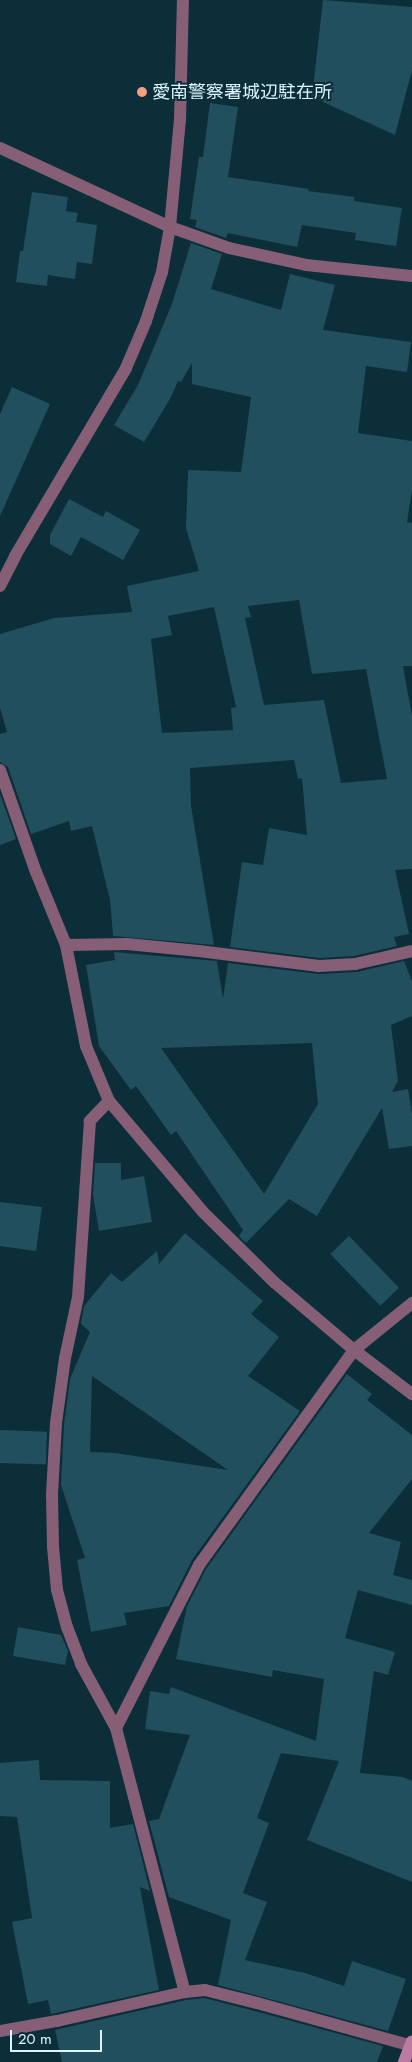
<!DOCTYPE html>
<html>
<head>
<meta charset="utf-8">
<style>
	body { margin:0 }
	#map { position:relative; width:412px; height:2062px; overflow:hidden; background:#0b2e39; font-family:Jost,"Noto Sans JP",sans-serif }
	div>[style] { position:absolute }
	.building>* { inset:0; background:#214f5e; transform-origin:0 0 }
	.minor>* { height:12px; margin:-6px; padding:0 6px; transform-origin:6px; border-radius:6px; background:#865e76 }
	.secondary>* { height:12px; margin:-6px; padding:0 6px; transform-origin:6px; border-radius:6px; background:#bb7ba2 }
	.dots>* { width:14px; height:14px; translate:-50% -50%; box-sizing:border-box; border:2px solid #0b2e39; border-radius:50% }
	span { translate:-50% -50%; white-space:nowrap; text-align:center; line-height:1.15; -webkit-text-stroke:4px #0b2e39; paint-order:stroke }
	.poi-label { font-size:18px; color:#dbf4fe }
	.left { translate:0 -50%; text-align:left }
	.scale { position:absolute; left:10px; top:2030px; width:92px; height:22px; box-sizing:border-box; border:2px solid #dbf4fe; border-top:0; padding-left:6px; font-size:15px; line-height:18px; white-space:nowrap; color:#dbf4fe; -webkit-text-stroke:4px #0b2e39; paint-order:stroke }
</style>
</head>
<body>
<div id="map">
	<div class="building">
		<i style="clip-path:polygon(323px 0,412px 7px,412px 70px,395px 135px,312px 97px)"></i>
		<i style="clip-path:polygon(210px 103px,238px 107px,228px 177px,309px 189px,308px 191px,354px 197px,354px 201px,402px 208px,396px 246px,355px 240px,356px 233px,302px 225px,297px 247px,228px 233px,226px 238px,195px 227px,197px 220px,190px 219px,199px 157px,203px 157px)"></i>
		<i style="clip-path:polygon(32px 192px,68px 197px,66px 211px,78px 213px,76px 222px,97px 225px,92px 264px,77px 262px,75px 279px,48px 275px,47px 286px,16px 282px,20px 251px,23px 251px)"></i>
		<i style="clip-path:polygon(evenodd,191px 243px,222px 254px,211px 289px,281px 310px,290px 274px,335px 285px,323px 330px,411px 342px,407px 372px,366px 366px,358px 433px,412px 441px,412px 489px,407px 522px,412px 523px,412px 666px,403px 666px,412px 716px,412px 869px,395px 870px,409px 934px,394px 937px,397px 946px,354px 956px,319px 958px,230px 947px,242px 862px,263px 865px,269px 828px,307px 835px,302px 778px,298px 779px,294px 760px,190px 768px,191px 806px,214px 945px,113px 936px,110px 900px,92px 826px,71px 831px,69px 821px,31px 834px,8px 767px,0 762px,0 734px,7px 732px,0 708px,0 634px,54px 618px,132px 612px,127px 586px,199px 571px,186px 528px,188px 470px,241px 472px,251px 397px,192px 384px,192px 363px,181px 382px,178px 381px,171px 397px,144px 442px,114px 425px,138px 385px,172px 304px,191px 243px,299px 600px,312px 674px,366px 669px,387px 779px,341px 783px,324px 700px,264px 705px,245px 618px,251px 617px,248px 606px,299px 600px,191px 243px,214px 607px,236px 707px,231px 708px,233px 730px,162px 733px,151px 639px,172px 635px,168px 616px,214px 607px)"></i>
		<i style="clip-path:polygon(12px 387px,50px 404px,0 516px,0 414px)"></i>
		<i style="clip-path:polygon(69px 499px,103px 517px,106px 511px,140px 530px,123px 560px,81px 537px,71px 556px,50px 544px,50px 535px)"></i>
		<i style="clip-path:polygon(0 794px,16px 839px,0 845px)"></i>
		<i style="clip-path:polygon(evenodd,114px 952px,217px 961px,223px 999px,228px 963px,319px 974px,357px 972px,404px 961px,412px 981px,412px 1016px,391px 1025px,398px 1081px,392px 1092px,408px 1089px,412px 1114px,412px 1146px,389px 1149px,382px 1108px,317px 1216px,289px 1199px,246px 1243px,239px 1236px,243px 1230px,176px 1131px,171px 1135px,136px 1086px,131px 1090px,99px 1046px,86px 965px,115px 960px,114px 952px,312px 1043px,318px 1104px,264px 1194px,161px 1048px,312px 1043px)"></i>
		<i style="clip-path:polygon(95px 1163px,121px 1163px,121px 1180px,144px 1176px,152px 1222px,99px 1231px,93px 1195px)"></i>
		<i style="clip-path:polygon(0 1202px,42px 1207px,36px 1251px,0 1246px)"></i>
		<i style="clip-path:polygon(evenodd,185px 1233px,263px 1301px,251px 1314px,279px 1337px,248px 1376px,300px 1411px,192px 1560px,169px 1606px,124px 1613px,127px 1625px,91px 1632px,77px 1560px,85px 1558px,61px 1485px,64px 1424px,70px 1379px,90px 1332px,81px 1324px,84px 1306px,111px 1273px,122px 1282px,157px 1251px,159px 1264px,185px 1233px,92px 1376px,228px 1470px,115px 1453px,90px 1452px,92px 1376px)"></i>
		<i style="left:349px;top:1236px;width:72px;height:26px;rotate:46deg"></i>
		<i style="clip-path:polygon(347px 1374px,372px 1394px,367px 1400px,412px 1435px,412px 1479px,369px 1533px,401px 1542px,393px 1575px,412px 1580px,412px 1605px,358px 1590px,345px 1638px,395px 1652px,388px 1675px,374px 1671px,360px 1773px,403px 1777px,412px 1781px,412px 1882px,307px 1840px,339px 1761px,281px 1753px,257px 1818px,269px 1823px,243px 1893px,267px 1902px,245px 1960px,305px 1973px,344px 1986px,352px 1961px,406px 1979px,388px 2031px,218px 1985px,231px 1920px,169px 1897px,149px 1821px,159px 1819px,190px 1735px,145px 1729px,150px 1691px,169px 1694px,171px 1687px,316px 1741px,324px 1679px,273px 1670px,272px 1677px,176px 1659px,187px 1606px,206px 1569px)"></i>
		<i style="left:0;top:1430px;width:47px;height:33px;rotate:2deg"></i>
		<i style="clip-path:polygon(18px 1627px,61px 1635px,68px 1651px,65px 1665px,13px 1656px)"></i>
		<i style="clip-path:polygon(39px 1760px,40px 1780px,110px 1781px,110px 1828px,133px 1824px,150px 1891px,140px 1887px,159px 1990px,51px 2014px,48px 2000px,28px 2004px,12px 1922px,32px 1918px,17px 1817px,0 1816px,0 1763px)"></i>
		<i style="clip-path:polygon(204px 1998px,255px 2011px,383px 2046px,377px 2062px,62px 2062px,55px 2030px,186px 2000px)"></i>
	</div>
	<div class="minor">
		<i style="left:0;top:148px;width:187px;rotate:24.9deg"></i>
		<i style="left:170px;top:227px;width:63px;rotate:19.6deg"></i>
		<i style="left:229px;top:248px;width:79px;rotate:12.4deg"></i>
		<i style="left:306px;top:265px;width:107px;rotate:5.9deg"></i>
		<i style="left:0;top:586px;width:34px;rotate:-63deg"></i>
		<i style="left:15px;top:556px;width:218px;rotate:-59.4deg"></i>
		<i style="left:126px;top:368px;width:51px;rotate:-66.9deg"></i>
		<i style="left:146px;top:321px;width:52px;rotate:-71.9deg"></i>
		<i style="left:162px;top:272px;width:46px;rotate:-79.9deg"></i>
		<i style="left:170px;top:227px;width:107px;rotate:-84.7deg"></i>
		<i style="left:180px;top:120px;width:120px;rotate:-88.6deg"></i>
		<i style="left:0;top:770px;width:108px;rotate:70.6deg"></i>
		<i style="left:36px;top:872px;width:79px;rotate:67.7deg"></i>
		<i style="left:66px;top:945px;width:103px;rotate:78.8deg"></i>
		<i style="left:86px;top:1046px;width:60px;rotate:67.3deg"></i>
		<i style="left:109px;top:1101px;width:145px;rotate:49.7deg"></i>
		<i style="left:203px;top:1212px;width:100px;rotate:44.6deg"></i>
		<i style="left:274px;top:1282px;width:105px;rotate:40.4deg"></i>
		<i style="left:354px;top:1350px;width:73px;rotate:37.2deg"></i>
		<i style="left:66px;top:945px;width:61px;rotate:-0.9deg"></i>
		<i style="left:127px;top:944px;width:72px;rotate:5.6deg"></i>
		<i style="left:199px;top:951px;width:121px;rotate:7.1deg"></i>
		<i style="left:319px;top:966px;width:36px;rotate:-3deg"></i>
		<i style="left:355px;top:964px;width:58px;rotate:-12.8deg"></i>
		<i style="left:109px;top:1101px;width:28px;rotate:134deg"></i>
		<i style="left:90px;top:1121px;width:176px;rotate:93.9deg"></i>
		<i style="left:78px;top:1297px;width:62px;rotate:102deg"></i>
		<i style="left:65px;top:1358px;width:66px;rotate:97.9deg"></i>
		<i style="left:56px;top:1423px;width:72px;rotate:93.2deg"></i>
		<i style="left:52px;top:1495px;width:52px;rotate:88.9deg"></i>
		<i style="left:53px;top:1547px;width:43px;rotate:84.7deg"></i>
		<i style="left:57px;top:1590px;width:38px;rotate:75deg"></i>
		<i style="left:67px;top:1627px;width:40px;rotate:69deg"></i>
		<i style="left:81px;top:1664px;width:73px;rotate:61.3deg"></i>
		<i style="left:116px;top:1728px;width:273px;rotate:75.4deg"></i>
		<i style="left:116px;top:1728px;width:183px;rotate:-63deg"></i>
		<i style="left:199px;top:1565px;width:265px;rotate:-54.2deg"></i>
		<i style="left:354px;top:1350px;width:75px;rotate:-39deg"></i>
		<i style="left:0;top:2031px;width:58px;rotate:-10deg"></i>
		<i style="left:57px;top:2021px;width:131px;rotate:-12.8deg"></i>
		<i style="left:185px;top:1992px;width:20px;rotate:-6deg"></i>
		<i style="left:205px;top:1990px;width:54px;rotate:14deg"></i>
		<i style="left:257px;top:2003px;width:161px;rotate:15.5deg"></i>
	</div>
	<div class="secondary">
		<i style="left:404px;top:2062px;width:22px;rotate:-69deg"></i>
	</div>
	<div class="dots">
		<i style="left:142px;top:92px;background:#f2a080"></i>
	</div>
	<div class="poi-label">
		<span class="left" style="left:152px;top:92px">愛南警察署城辺駐在所</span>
	</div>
	<div class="scale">20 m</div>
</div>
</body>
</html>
